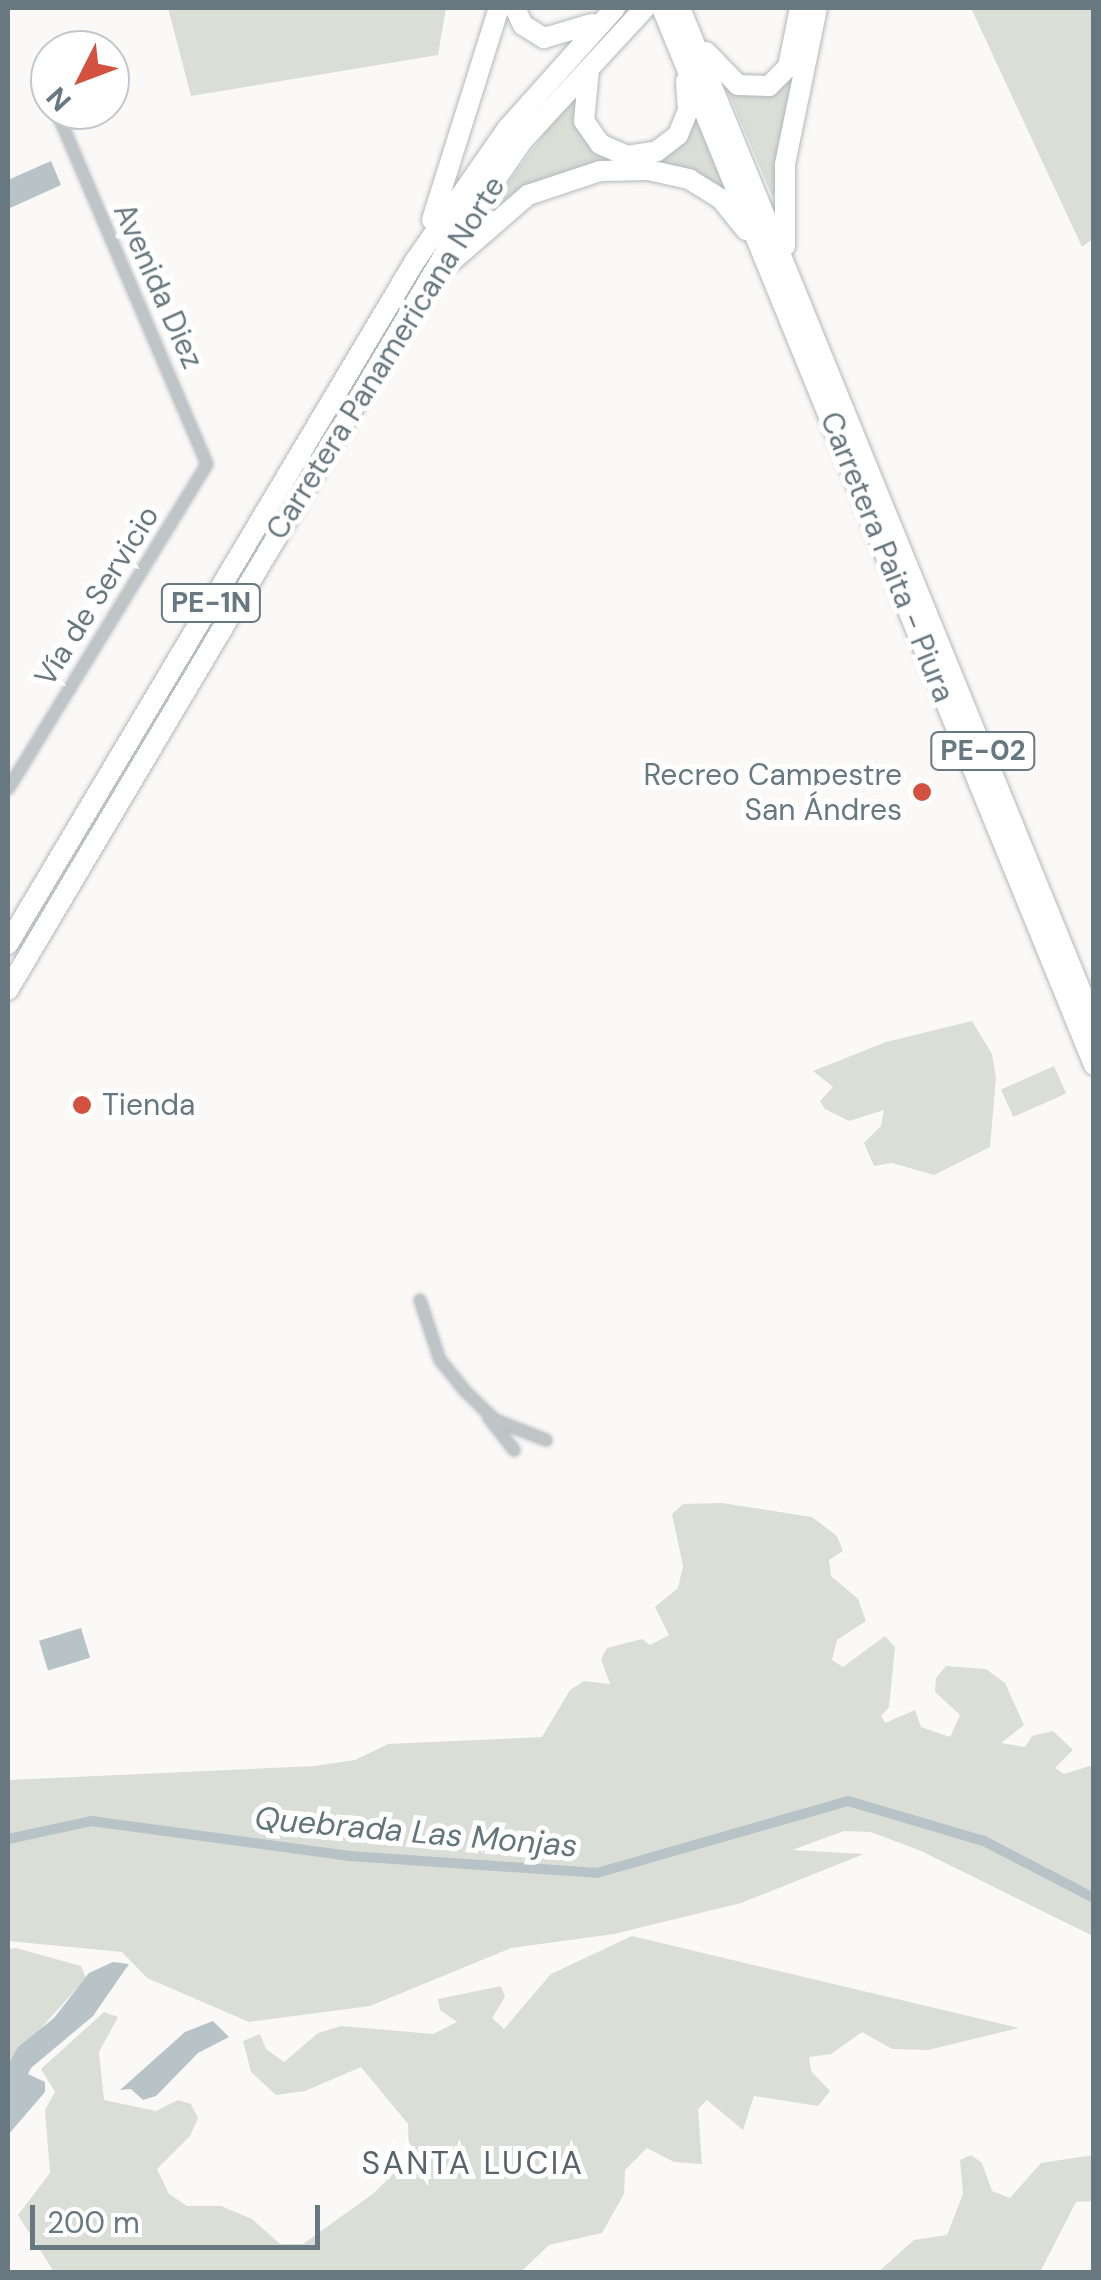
<!DOCTYPE html>
<html>
<head>
<meta charset="utf-8">
<style>
	body { margin:0 }
	#map { position:relative; width:1101px; height:2280px; overflow:hidden; background:#faf9f8; font-family:"DM Sans",sans-serif }
	div>[style] { position:absolute }
	.green>* { inset:0; background:#daded7; transform-origin:0 0 }
	.water>* { inset:0; background:#b7c3c6; transform-origin:0 0 }
	.canal>* { height:10px; margin:-5px; padding:0 5px; transform-origin:5px; border-radius:5px; background:#b7c3c6 }
	.roads { filter:drop-shadow(0 0 2px #b3b8bb) drop-shadow(0 0 2px #b3b8bb) }
	.street>* { height:10px; margin:-5px; padding:0 5px; transform-origin:5px; border-radius:5px; background:#bfc4c7 }
	.highway>* { height:20px; margin:-10px; padding:0 10px; transform-origin:10px; border-radius:10px; background:#fff }
	.dots>* { width:28px; height:28px; translate:-50% -50%; box-sizing:border-box; border:5px solid #fff; border-radius:50% }
	span { translate:-50% -50%; white-space:nowrap; text-align:center; line-height:1.15; -webkit-text-stroke:10px #fff; paint-order:stroke }
	.shield-label span { padding:2px 8px; background:#fff; border:2px solid; border-radius:8px; -webkit-text-stroke-width:0 }
	.shield-label { font-size:28px; color:#677880; font-weight:700 }
	.street-label { font-size:30px; color:#677880 }
	.poi-label { font-size:30px; color:#677880 }
	.right { translate:-100% -50%; text-align:right }
	.left { translate:0 -50%; text-align:left }
	.water-label { font-size:32px; color:#627679; font-style:italic }
	.neighbourhood-label { font-size:32px; color:#59656b; letter-spacing:2.5px }
	.frame { position:absolute; inset:0; border:10px solid #677880; pointer-events:none }
	.north { position:absolute; left:30px; top:30px; width:100px; height:100px; box-sizing:border-box; background:#fff; border:2px solid #c2c9cc; border-radius:50%; rotate:228deg; font-size:28px; font-weight:700; line-height:40px; text-align:center; color:#677880 }
	.north::after { content:''; display:block; margin:auto; width:35px; height:45px; background:#d2523f; clip-path:polygon(50% 0,100% 100%,50% 72%,0 100%) }
	.scale { position:absolute; left:30px; top:2205px; width:290px; height:45px; box-sizing:border-box; border:5px solid #677880; border-top:0; padding-left:12px; font-size:30px; line-height:35px; white-space:nowrap; color:#677880; -webkit-text-stroke:8px #fff; paint-order:stroke }
</style>
</head>
<body>
<div id="map">
	<div class="green">
		<i style="clip-path:polygon(168px 8px,446px 8px,438px 55px,191px 96px)"></i>
		<i style="clip-path:polygon(971px 8px,1093px 8px,1093px 239px,1082px 247px)"></i>
		<i style="clip-path:polygon(799px 51px,777px 191px,772px 196px,726px 87px,749px 96px,776px 89px)"></i>
		<i style="clip-path:polygon(579px 86px,576px 103px,624px 164px,599px 166px,471px 233px)"></i>
		<i style="clip-path:polygon(694px 107px,733px 203px,642px 163px)"></i>
		<i style="clip-path:polygon(972px 1021px,992px 1054px,996px 1078px,990px 1147px,934px 1175px,892px 1163px,874px 1166px,864px 1143px,881px 1126px,884px 1110px,849px 1121px,825px 1109px,820px 1101px,833px 1087px,813px 1071px,886px 1042px)"></i>
		<i style="left:1054px;top:1066px;width:30px;height:58px;rotate:66deg"></i>
		<i style="clip-path:polygon(722px 1503px,812px 1517px,837px 1536px,843px 1551px,829px 1560px,831px 1576px,858px 1599px,866px 1621px,837px 1640px,832px 1660px,843px 1667px,885px 1636px,895px 1647px,889px 1707px,881px 1716px,885px 1723px,915px 1710px,921px 1727px,950px 1737px,960px 1715px,935px 1692px,936px 1678px,946px 1666px,986px 1669px,1005px 1683px,1024px 1725px,1001px 1743px,1025px 1747px,1032px 1736px,1053px 1731px,1073px 1750px,1055px 1768px,1064px 1774px,1093px 1765px,1093px 1936px,921px 1851px,871px 1832px,844px 1831px,792px 1850px,864px 1854px,741px 1903px,614px 1934px,511px 1948px,370px 2006px,249px 2022px,147px 1978px,122px 1952px,8px 1941px,8px 1780px,315px 1766px,355px 1760px,388px 1744px,542px 1737px,570px 1690px,584px 1681px,610px 1684px,601px 1659px,607px 1648px,642px 1639px,650px 1645px,669px 1635px,655px 1607px,678px 1588px,683px 1566px,672px 1514px,683px 1504px)"></i>
		<i style="clip-path:polygon(632px 1936px,1019px 2028px,928px 2050px,892px 2049px,862px 2032px,831px 2054px,809px 2057px,811px 2071px,830px 2091px,818px 2106px,754px 2096px,743px 2130px,707px 2100px,698px 2109px,702px 2164px,674px 2162px,647px 2148px,625px 2170px,624px 2194px,602px 2233px,549px 2245px,521px 2272px,54px 2272px,18px 2215px,50px 2173px,45px 2110px,55px 2092px,41px 2069px,104px 2012px,118px 2017px,99px 2052px,104px 2100px,156px 2111px,178px 2100px,191px 2104px,198px 2118px,190px 2136px,157px 2169px,169px 2194px,187px 2206px,221px 2206px,252px 2219px,280px 2244px,303px 2244px,374px 2193px,409px 2158px,408px 2124px,361px 2067px,305px 2091px,276px 2095px,251px 2072px,243px 2041px,260px 2034px,266px 2049px,284px 2062px,318px 2033px,341px 2026px,433px 2034px,457px 2022px,440px 2010px,438px 1999px,501px 1986px,505px 1997px,492px 2018px,504px 2029px,551px 1974px)"></i>
		<i style="clip-path:polygon(16px 1948px,81px 1966px,86px 1978px,8px 2065px,8px 1949px)"></i>
		<i style="clip-path:polygon(971px 2155px,982px 2163px,992px 2191px,1010px 2198px,1041px 2163px,1093px 2155px,1093px 2201px,1076px 2202px,1040px 2272px,878px 2272px,914px 2240px,947px 2235px,963px 2194px,960px 2160px)"></i>
	</div>
	<div class="water">
		<i style="clip-path:polygon(51px 161px,61px 185px,8px 209px,8px 180px)"></i>
		<i style="left:81px;top:1628px;width:31px;height:44px;rotate:73deg"></i>
		<i style="clip-path:polygon(113px 1962px,129px 1964px,93px 2016px,31px 2068px,28px 2074px,45px 2082px,45px 2092px,8px 2135px,8px 2065px,18px 2047px,54px 2018px,89px 1973px)"></i>
		<i style="clip-path:polygon(213px 2021px,229px 2037px,198px 2053px,156px 2096px,143px 2100px,131px 2089px,120px 2090px,185px 2032px)"></i>
	</div>
	<div class="canal">
		<i style="left:8px;top:1839px;width:85px;rotate:-12.2deg"></i>
		<i style="left:91px;top:1821px;width:261px;rotate:7.7deg"></i>
		<i style="left:350px;top:1856px;width:248px;rotate:3.9deg"></i>
		<i style="left:597px;top:1873px;width:261px;rotate:-16deg"></i>
		<i style="left:848px;top:1801px;width:142px;rotate:16.4deg"></i>
		<i style="left:984px;top:1841px;width:124px;rotate:27.4deg"></i>
	</div>
	<div class="roads">
		<div class="street">
			<i style="left:8px;top:789px;width:381px;rotate:-58.5deg"></i>
			<i style="left:207px;top:464px;width:385px;rotate:-113.1deg"></i>
			<i style="left:420px;top:1300px;width:63px;rotate:71.6deg"></i>
			<i style="left:440px;top:1360px;width:41px;rotate:50.9deg"></i>
			<i style="left:466px;top:1392px;width:40px;rotate:44deg"></i>
			<i style="left:495px;top:1420px;width:55px;rotate:21.4deg"></i>
			<i style="left:489px;top:1418px;width:41px;rotate:52deg"></i>
		</div>
		<div class="highway">
			<i style="left:515px;top:8px;width:19px;rotate:65deg"></i>
			<i style="left:523px;top:25px;width:25px;rotate:32deg"></i>
			<i style="left:544px;top:38px;width:50px;rotate:-16.3deg"></i>
			<i style="left:662px;top:8px;width:1142px;rotate:67.77deg"></i>
			<i style="left:680px;top:8px;width:1096px;rotate:67.81deg"></i>
			<i style="left:706px;top:52px;width:46px;rotate:45.9deg"></i>
			<i style="left:738px;top:85px;width:31px;rotate:2deg"></i>
			<i style="left:769px;top:86px;width:27px;rotate:-45deg"></i>
			<i style="left:788px;top:67px;width:60px;rotate:-78.5deg"></i>
			<i style="left:589px;top:69px;width:52px;rotate:95.5deg"></i>
			<i style="left:584px;top:121px;width:28px;rotate:55deg"></i>
			<i style="left:600px;top:144px;width:30px;rotate:24deg"></i>
			<i style="left:627px;top:156px;width:30px;rotate:-9deg"></i>
			<i style="left:657px;top:151px;width:26px;rotate:-37deg"></i>
			<i style="left:678px;top:135px;width:27px;rotate:-68deg"></i>
			<i style="left:688px;top:110px;width:29px;rotate:-94deg"></i>
			<i style="left:432px;top:220px;width:222px;rotate:-72.5deg"></i>
			<i style="left:785px;top:246px;width:82px;rotate:-90deg"></i>
			<i style="left:785px;top:164px;width:159px;rotate:-78.4deg"></i>
			<i style="left:452px;top:261px;width:101px;rotate:-41deg"></i>
			<i style="left:528px;top:195px;width:76px;rotate:-18.4deg"></i>
			<i style="left:600px;top:171px;width:48px;rotate:-1.2deg"></i>
			<i style="left:648px;top:170px;width:42px;rotate:12.4deg"></i>
			<i style="left:689px;top:179px;width:38px;rotate:32deg"></i>
			<i style="left:721px;top:199px;width:40px;rotate:51deg"></i>
			<i style="left:8px;top:944px;width:795px;rotate:-59.21deg"></i>
			<i style="left:415px;top:261px;width:161px;rotate:-55.1deg"></i>
			<i style="left:507px;top:129px;width:162px;rotate:-48.2deg"></i>
			<i style="left:8px;top:990px;width:866px;rotate:-59.32deg"></i>
			<i style="left:450px;top:245px;width:128px;rotate:-55.2deg"></i>
			<i style="left:523px;top:140px;width:180px;rotate:-47.3deg"></i>
		</div>
	</div>
	<div class="dots">
		<i style="left:922px;top:792px;background:#d2523f"></i>
		<i style="left:82px;top:1105px;background:#d2523f"></i>
	</div>
	<div class="shield-label">
		<span style="left:211px;top:603px">PE-1N</span>
		<span style="left:983px;top:751px">PE-02</span>
	</div>
	<div class="street-label">
		<span style="left:158px;top:286px;rotate:66deg">Avenida Diez</span>
		<span style="left:386px;top:358px;rotate:-58deg">Carretera Panamericana Norte</span>
		<span style="left:887px;top:557px;rotate:68deg">Carretera Paita - Piura</span>
		<span style="left:97px;top:596px;rotate:-58deg">Vía de Servicio</span>
	</div>
	<div class="poi-label">
		<span class="right" style="left:902px;top:792px">Recreo Campestre<br>San Ándres</span>
		<span class="left" style="left:102px;top:1105px">Tienda</span>
	</div>
	<div class="water-label">
		<span style="left:416px;top:1832px;rotate:5deg">Quebrada Las Monjas</span>
	</div>
	<div class="neighbourhood-label">
		<span style="left:473px;top:2163px">SANTA LUCIA</span>
	</div>
	<div class="frame"></div>
	<div class="north">N</div>
	<div class="scale">200 m</div>
</div>
</body>
</html>
